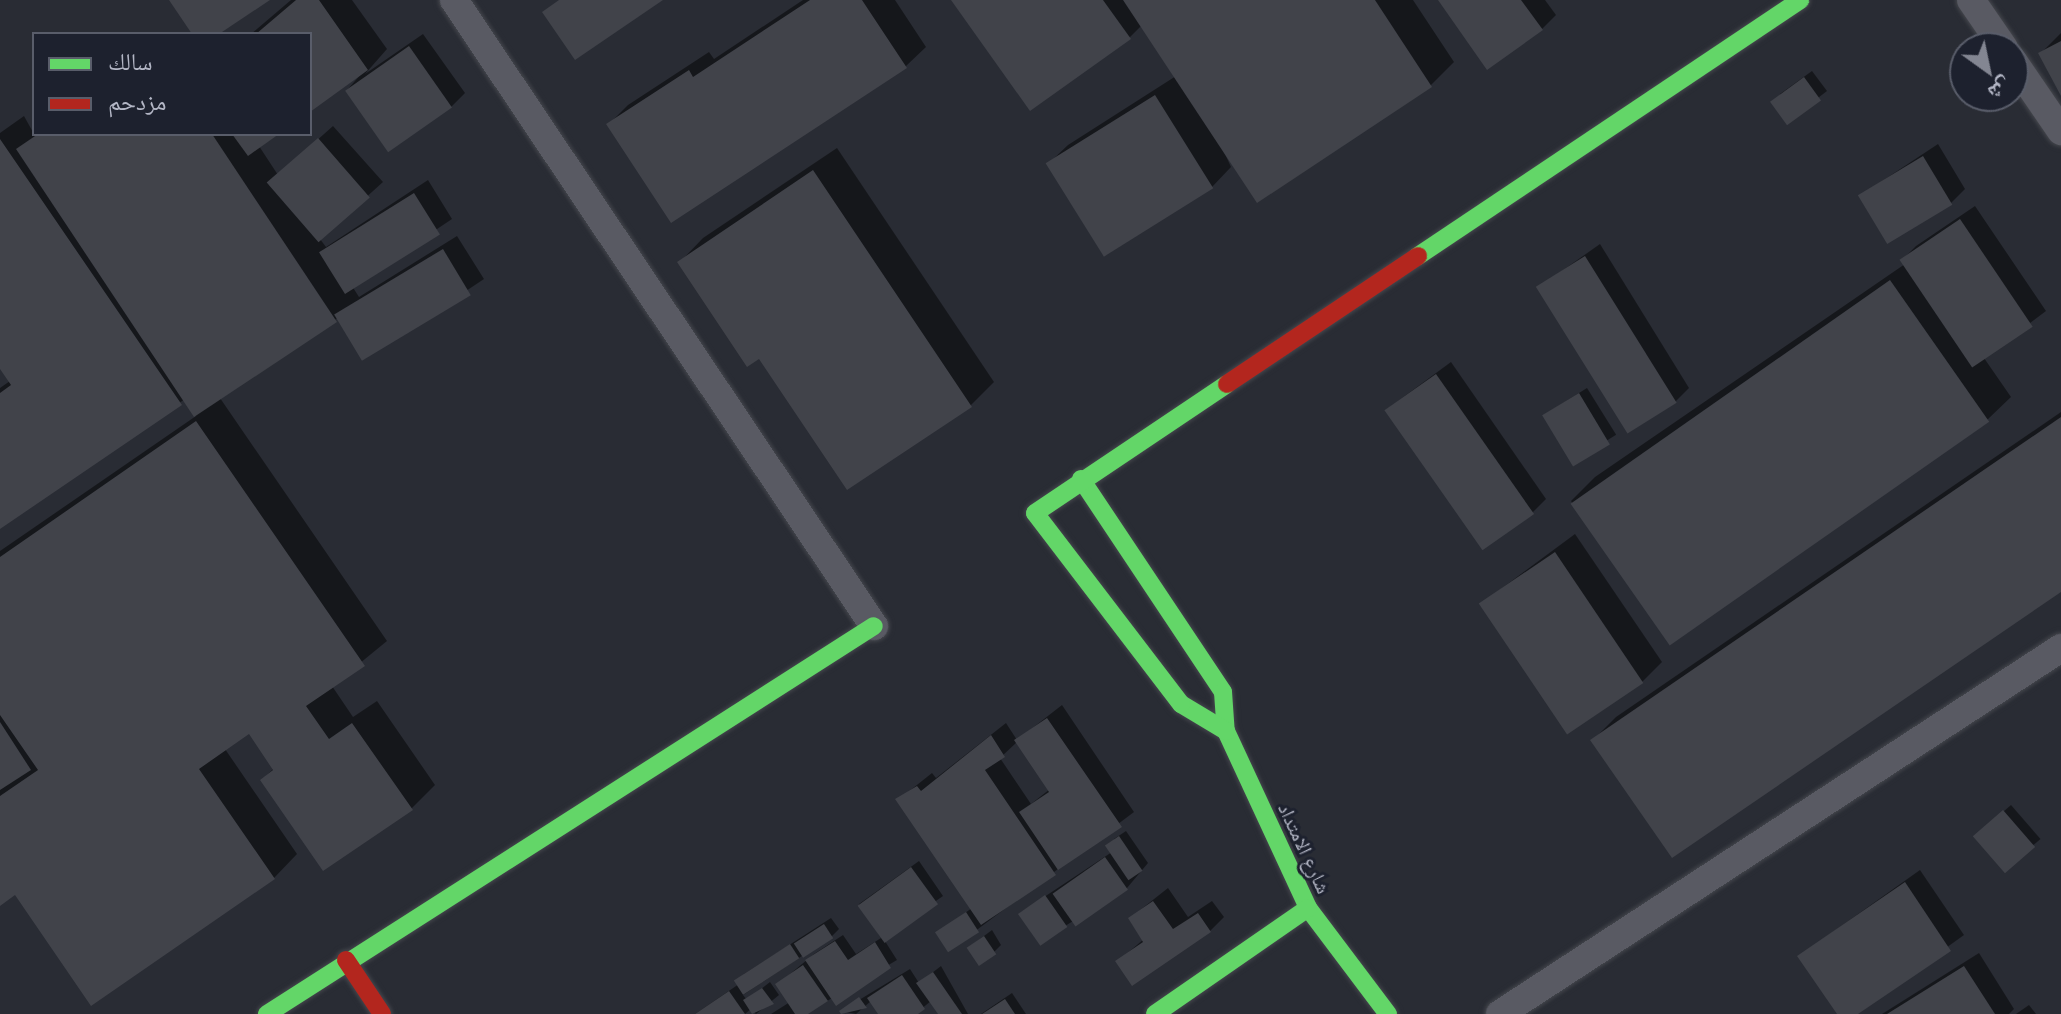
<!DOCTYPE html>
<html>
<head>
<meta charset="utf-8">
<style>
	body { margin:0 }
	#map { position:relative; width:2061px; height:1014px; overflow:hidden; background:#292c34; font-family:"Noto Sans","Noto Naskh Arabic",sans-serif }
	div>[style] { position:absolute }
	.shadow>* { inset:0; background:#0007; transform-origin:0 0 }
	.building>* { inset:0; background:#41434a; transform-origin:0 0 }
	.roads { filter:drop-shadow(0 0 2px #45474d) drop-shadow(0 0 2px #45474d) }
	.lane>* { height:28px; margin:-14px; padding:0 14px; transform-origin:14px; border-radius:14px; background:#595a63 }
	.fast>* { height:18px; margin:-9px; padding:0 9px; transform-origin:9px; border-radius:9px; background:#63d668 }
	.jam>* { height:18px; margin:-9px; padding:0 9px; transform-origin:9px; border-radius:9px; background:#b3261e }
	span { translate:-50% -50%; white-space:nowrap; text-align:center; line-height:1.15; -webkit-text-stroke:6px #1d212e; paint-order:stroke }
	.street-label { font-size:20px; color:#b3b6c5 }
	.legend { position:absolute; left:32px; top:32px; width:280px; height:104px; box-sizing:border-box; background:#1d212e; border:2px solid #595d6a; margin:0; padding:10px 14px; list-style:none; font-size:24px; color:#b3b6c5 }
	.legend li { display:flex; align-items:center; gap:16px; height:40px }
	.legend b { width:40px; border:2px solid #595d6a }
	.north { position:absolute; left:1949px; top:32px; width:80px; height:80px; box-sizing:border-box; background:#1d212e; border:2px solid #595d6a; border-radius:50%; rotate:147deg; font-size:22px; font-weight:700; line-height:32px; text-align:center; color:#b3b6c5 }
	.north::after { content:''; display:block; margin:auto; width:28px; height:36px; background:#838692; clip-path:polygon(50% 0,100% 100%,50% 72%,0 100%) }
</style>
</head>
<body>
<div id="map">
	<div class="shadow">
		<i style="clip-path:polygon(291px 0,352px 0,387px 49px,365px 74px,423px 34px,465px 93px,451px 107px,347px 90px,362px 73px,310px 110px,310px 34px,251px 34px)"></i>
		<i style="clip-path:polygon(803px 0,895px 0,926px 47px,906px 66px,672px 221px,609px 124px,628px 105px,709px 52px,714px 59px)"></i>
		<i style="clip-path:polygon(953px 0,1413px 0,1454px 62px,1431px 85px,1220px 143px,1231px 167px,1212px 187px,1048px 164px,1068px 145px,1176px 76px,1142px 25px,1130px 37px)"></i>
		<i style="clip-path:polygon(1440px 0,1545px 0,1556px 15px,1542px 29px)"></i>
		<i style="clip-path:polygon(2061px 33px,2061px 91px,2041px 53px)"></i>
		<i style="clip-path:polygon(1812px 71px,1827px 91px,1788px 121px,1780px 94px)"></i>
		<i style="clip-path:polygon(24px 116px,34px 134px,276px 134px,259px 146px,278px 175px,333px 126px,383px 182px,320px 239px,326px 247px,428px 180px,452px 219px,352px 286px,359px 297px,457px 236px,484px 279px,364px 359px,339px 317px,220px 398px,387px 641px,332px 686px,353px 717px,377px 701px,435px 785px,412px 808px,324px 868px,262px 780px,274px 768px,250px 731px,225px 749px,297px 854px,274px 878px,16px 892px,0 903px,0 551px,196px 416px,185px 399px,0 527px,0 388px,10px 381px,0 366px,0 133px)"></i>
		<i style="clip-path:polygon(1938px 144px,1965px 189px,1951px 203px,1861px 195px)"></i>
		<i style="clip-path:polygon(837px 148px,994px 382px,971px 405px,760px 356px,680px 262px,703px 238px)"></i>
		<i style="clip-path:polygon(1975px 206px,2046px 311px,1984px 358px,2011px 397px,1987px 420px,1667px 640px,1571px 501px,1595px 477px,1905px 264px,1902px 260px,1916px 246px)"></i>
		<i style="clip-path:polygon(1600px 244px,1689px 388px,1675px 402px,1539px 287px)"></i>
		<i style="clip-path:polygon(1451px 362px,1546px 499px,1532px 513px,1387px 409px)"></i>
		<i style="left:1587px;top:388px;width:55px;height:50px;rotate:58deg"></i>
		<i style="clip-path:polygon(2061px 412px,2061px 589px,1593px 740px,1616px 717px)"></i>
		<i style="clip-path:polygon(1575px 534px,1662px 662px,1642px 682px,1482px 603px)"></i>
		<i style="clip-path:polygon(evenodd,1062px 705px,1134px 812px,950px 950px,938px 932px,972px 908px,898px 800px,932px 773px,936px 778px,1006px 723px,1017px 740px,1062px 705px,1017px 742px,1050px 789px,1031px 804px,1000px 758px,1017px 742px)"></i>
		<i style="left:2011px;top:805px;width:45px;height:47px;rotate:49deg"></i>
		<i style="clip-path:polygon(1126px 831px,1148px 863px,1127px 888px,1065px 926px,1020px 913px,1112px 852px,1114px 839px)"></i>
		<i style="clip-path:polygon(919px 861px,943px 896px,883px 938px,897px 960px,805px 1014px,771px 1014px,790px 1002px,778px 984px,814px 954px,843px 935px,856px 954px,881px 938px,859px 904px)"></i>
		<i style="clip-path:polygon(1920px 870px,1964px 935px,1854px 1014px,1839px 1014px,1799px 956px)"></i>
		<i style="clip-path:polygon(1168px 888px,1188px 917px,1212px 901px,1224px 917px,1210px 931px,1118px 961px,1144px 939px,1130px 918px)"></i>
		<i style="clip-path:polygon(831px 918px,839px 929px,832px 936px,743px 995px,747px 1000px,770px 982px,779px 995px,756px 1014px,751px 1009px,745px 1014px,695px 1014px,739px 984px,744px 974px)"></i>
		<i style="clip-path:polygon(992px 930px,1001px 945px,994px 952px,968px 948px)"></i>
		<i style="clip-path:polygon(1979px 953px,2014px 1009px,2009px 1014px,1882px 1014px)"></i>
		<i style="clip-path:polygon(941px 966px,968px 1014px,940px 1014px,931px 1001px,915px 1014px,880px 1014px,871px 1001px,856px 1014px,841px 1011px,910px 969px,919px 983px)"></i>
		<i style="clip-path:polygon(1012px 993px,1026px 1014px,981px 1014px)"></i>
		<i style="clip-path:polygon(2029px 1005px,2036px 1014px,2016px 1014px)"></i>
	</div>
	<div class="building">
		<i style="clip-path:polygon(169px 0,270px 0,219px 34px,192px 34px)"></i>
		<i style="clip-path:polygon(296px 0,319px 0,368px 70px,310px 112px,310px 34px,256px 34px)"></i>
		<i style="clip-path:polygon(559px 0,663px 0,575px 60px,542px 12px)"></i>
		<i style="clip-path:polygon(810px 0,862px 0,907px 68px,671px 223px,606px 124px,689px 70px,693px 77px)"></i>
		<i style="clip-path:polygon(951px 0,1103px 0,1131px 39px,1030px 111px)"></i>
		<i style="clip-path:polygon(1123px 0,1375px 0,1432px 87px,1257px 203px)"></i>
		<i style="clip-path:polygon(1438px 0,1521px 0,1543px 30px,1487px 70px)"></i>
		<i style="clip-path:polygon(2061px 41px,2061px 96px,2038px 53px)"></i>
		<i style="left:409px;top:46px;width:75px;height:78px;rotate:55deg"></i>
		<i style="left:1804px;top:77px;width:29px;height:42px;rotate:54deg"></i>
		<i style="left:1155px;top:95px;width:110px;height:129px;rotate:58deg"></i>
		<i style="clip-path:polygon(38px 134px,212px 134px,337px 322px,194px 417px,16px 149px)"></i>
		<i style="clip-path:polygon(232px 134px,279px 134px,248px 156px)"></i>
		<i style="left:318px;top:138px;width:79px;height:68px;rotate:49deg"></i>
		<i style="clip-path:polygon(0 139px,182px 405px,0 529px,0 393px,11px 385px,0 369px)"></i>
		<i style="left:1923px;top:156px;width:57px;height:76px;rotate:59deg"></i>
		<i style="clip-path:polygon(813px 170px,972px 407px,847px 490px,759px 359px,747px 367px,677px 262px)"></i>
		<i style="left:414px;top:193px;width:49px;height:112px;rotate:58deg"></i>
		<i style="left:1960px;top:219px;width:130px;height:73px;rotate:56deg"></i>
		<i style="left:443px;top:249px;width:54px;height:127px;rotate:59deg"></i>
		<i style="left:1585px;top:256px;width:173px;height:58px;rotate:58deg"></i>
		<i style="left:1890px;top:280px;width:173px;height:390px;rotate:55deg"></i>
		<i style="left:1436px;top:374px;width:171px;height:63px;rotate:55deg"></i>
		<i style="left:1579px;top:393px;width:60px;height:43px;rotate:59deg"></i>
		<i style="clip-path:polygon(2061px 417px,2061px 592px,1672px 858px,1590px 740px)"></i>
		<i style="clip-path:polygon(196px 421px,365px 666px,306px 706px,329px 739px,352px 723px,413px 810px,323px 871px,260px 780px,273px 770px,249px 734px,199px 769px,275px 879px,91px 1006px,15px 895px,0 906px,0 796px,38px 770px,0 715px,0 557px)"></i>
		<i style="left:1555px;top:552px;width:158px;height:92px;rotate:56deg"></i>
		<i style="clip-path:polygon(1047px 718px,1122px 827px,1058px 870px,1019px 812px,1049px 792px,1014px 740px)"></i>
		<i style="clip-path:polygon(0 722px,31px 770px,0 790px)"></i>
		<i style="clip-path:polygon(991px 735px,1005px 757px,985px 770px,1056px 875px,981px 925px,895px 799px,917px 786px,921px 791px)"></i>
		<i style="left:2003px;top:810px;width:49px;height:40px;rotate:49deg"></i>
		<i style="left:1119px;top:836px;width:42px;height:17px;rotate:56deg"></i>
		<i style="left:1105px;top:857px;width:40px;height:64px;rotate:55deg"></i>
		<i style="left:911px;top:867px;width:46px;height:66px;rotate:54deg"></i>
		<i style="clip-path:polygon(1905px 882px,1951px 951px,1858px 1014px,1837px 1014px,1797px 956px)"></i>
		<i style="left:1045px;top:895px;width:39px;height:33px;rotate:55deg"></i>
		<i style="clip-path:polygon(1153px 901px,1173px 929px,1198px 913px,1211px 932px,1132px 986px,1115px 961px,1143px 942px,1128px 918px)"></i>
		<i style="left:966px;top:912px;width:24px;height:37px;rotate:57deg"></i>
		<i style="left:824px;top:924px;width:17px;height:36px;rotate:57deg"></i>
		<i style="left:984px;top:936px;width:22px;height:21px;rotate:56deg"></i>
		<i style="clip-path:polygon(835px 941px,848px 960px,875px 942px,891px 968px,836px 1006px,805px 960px)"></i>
		<i style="left:790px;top:944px;width:17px;height:67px;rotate:57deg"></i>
		<i style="clip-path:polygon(803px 965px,828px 1001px,808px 1014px,795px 1014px,775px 984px)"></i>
		<i style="clip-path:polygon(1964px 966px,1995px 1014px,1887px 1014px)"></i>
		<i style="clip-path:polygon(933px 972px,962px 1014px,938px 1014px,916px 983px)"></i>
		<i style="clip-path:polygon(902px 975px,925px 1009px,918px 1014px,878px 1014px,867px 998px)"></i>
		<i style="clip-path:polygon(762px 988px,774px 1004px,752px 1014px,743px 1000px)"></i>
		<i style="clip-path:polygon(729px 991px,745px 1014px,695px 1014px)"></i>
		<i style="clip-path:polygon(859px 997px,867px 1008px,841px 1014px,839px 1011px)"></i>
		<i style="clip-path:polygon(1005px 999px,1015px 1014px,982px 1014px)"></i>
	</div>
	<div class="roads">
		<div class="lane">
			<i style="left:454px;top:0;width:754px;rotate:56.14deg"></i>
			<i style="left:1971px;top:0;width:58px;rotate:55.5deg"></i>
			<i style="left:2013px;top:61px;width:85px;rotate:55.6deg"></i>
			<i style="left:1500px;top:1014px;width:670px;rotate:-33.12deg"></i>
		</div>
		<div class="fast">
			<i style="left:1418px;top:256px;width:460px;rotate:-33.8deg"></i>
			<i style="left:1081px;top:479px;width:256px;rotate:56.3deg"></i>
			<i style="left:1223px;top:692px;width:39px;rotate:86deg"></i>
			<i style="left:1226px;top:731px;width:195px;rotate:65.1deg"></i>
			<i style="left:1308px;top:908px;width:133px;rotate:53deg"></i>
			<i style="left:1226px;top:731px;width:52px;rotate:-149deg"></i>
			<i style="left:1181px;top:704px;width:240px;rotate:-127.4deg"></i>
			<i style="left:1035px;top:513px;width:231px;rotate:-33.9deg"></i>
			<i style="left:267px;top:1014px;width:720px;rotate:-32.59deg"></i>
			<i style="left:1155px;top:1014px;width:186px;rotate:-34.7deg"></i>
		</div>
		<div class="jam">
			<i style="left:1227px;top:384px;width:230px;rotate:-33.8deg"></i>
			<i style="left:346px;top:960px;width:65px;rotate:56.3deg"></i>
		</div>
	</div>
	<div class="street-label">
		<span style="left:1305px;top:848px;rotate:65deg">شارع الامتداد</span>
	</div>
	<ul class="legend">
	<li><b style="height:10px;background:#63d668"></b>سالك</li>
	<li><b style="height:10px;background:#b3261e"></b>مزدحم</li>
	</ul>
	<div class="north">ش</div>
</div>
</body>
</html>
